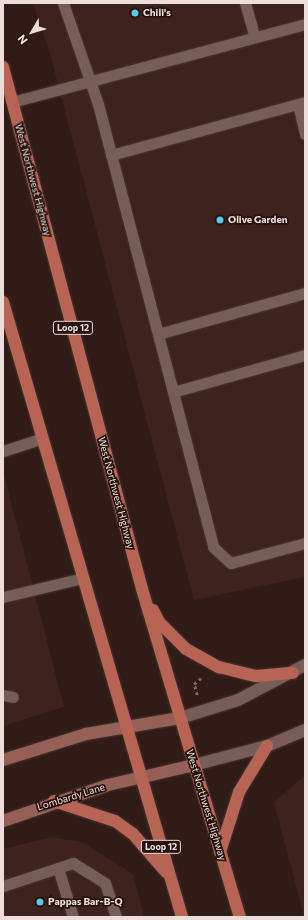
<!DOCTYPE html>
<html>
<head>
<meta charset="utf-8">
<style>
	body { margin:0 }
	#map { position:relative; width:308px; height:920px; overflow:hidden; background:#301b17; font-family:Commissioner,sans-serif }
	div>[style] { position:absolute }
	.built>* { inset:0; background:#3e221d }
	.path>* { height:2.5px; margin-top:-1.25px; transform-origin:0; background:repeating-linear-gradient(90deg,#7a6764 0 3px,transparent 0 6px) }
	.roads { filter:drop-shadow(0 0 1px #463532) drop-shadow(0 0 1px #463532) }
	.lane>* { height:11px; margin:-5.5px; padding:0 5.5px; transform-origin:5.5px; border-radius:5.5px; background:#765d58 }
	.street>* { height:12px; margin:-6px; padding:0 6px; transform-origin:6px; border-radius:6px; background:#765d58 }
	.secondary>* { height:12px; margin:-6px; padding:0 6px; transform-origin:6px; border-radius:6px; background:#976056 }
	.primary>* { height:12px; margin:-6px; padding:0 6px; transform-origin:6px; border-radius:6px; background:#b86454 }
	.dots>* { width:11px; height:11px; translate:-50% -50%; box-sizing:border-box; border:2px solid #26120e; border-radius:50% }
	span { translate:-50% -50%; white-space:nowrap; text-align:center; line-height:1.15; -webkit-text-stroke:3.5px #26120e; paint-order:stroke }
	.shield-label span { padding:1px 3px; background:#26120e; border:1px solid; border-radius:3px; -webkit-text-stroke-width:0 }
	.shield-label { font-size:9px; color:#ecddda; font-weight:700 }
	.poi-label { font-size:10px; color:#ecddda; font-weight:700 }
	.left { translate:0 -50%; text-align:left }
	.street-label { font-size:10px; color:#ecddda }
	.frame { position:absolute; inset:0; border:4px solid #ecddda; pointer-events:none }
	.north { position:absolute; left:12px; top:12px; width:40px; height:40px; -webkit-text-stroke:3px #26120e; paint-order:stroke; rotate:232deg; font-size:11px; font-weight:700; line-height:16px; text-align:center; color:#ecddda }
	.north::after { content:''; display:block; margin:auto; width:14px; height:18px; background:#ecddda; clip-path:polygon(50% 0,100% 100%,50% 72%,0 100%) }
</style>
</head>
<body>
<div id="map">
	<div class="built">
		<i style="clip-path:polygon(33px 3px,305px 3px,305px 577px,194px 600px,50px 54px)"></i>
		<i style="clip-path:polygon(3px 471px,64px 707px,3px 726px)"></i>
		<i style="clip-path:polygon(305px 775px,305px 917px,304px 917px,274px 802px)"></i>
		<i style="clip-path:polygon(51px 837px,82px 842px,133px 874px,144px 917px,3px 917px,3px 849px)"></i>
	</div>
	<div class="path">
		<i style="left:197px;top:695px;width:11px;rotate:-105deg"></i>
		<i style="left:194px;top:684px;width:9px;rotate:-41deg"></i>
	</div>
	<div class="roads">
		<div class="lane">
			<i style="left:63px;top:3px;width:107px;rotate:70.9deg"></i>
			<i style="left:98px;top:104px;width:458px;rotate:75.4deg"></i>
			<i style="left:213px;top:547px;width:24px;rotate:42deg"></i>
			<i style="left:231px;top:563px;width:77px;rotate:-15.1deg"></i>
			<i style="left:245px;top:3px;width:35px;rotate:74deg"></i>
			<i style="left:12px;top:102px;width:303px;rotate:-14.9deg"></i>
			<i style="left:298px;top:104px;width:31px;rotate:77deg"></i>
			<i style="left:111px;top:155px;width:201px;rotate:-15.3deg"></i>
			<i style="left:158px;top:334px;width:153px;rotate:-15.6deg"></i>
			<i style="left:173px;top:392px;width:137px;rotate:-15.7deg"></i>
			<i style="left:3px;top:451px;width:39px;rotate:-18deg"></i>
			<i style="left:3px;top:597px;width:82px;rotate:-13.4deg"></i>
			<i style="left:3px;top:695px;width:10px;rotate:11deg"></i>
			<i style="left:58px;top:868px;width:51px;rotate:73deg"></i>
			<i style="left:3px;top:886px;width:74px;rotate:-18.2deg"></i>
			<i style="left:73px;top:863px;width:38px;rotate:32deg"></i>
			<i style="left:105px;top:883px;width:36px;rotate:72deg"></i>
		</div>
		<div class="street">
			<i style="left:180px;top:718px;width:61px;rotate:-17.2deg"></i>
			<i style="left:238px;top:700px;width:76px;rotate:-27.6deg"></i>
			<i style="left:194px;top:765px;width:75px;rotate:-14.6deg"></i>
			<i style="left:267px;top:746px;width:41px;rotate:-22.8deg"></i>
		</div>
		<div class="secondary">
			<i style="left:3px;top:760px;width:87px;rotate:-17.4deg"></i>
			<i style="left:86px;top:734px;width:95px;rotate:-9.7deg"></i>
			<i style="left:3px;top:821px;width:111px;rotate:-18.9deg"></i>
			<i style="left:108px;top:785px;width:88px;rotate:-13.1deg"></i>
		</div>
		<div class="primary">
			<i style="left:3px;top:67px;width:540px;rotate:75.09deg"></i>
			<i style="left:142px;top:589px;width:342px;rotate:73.4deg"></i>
			<i style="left:3px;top:302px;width:641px;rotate:73.77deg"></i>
			<i style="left:153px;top:610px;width:13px;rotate:63deg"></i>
			<i style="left:159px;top:622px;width:38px;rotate:45deg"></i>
			<i style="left:186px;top:649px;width:38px;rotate:29deg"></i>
			<i style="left:219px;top:667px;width:38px;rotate:14deg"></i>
			<i style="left:256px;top:676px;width:37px;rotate:-5deg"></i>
			<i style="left:54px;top:801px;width:64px;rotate:18.2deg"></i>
			<i style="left:115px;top:821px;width:22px;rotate:36deg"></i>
			<i style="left:133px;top:834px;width:50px;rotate:49deg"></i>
			<i style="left:220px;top:852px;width:63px;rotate:-72.4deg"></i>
			<i style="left:239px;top:792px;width:54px;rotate:-58.7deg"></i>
		</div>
	</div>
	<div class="dots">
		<i style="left:135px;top:13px;background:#55cae0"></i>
		<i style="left:220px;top:220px;background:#55cae0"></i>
		<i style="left:40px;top:902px;background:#55cae0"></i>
	</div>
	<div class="shield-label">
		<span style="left:73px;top:328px">Loop 12</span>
		<span style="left:161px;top:847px">Loop 12</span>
	</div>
	<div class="poi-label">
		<span class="left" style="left:143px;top:13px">Chili's</span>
		<span class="left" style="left:228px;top:220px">Olive Garden</span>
		<span class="left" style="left:48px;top:902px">Pappas Bar-B-Q</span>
	</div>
	<div class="street-label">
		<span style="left:33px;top:180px;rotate:75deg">West Northwest Highway</span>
		<span style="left:116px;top:493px;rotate:75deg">West Northwest Highway</span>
		<span style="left:71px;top:797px;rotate:-17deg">Lombardy Lane</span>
		<span style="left:206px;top:805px;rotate:73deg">West Northwest Highway</span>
	</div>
	<div class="frame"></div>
	<div class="north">N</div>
</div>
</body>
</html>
